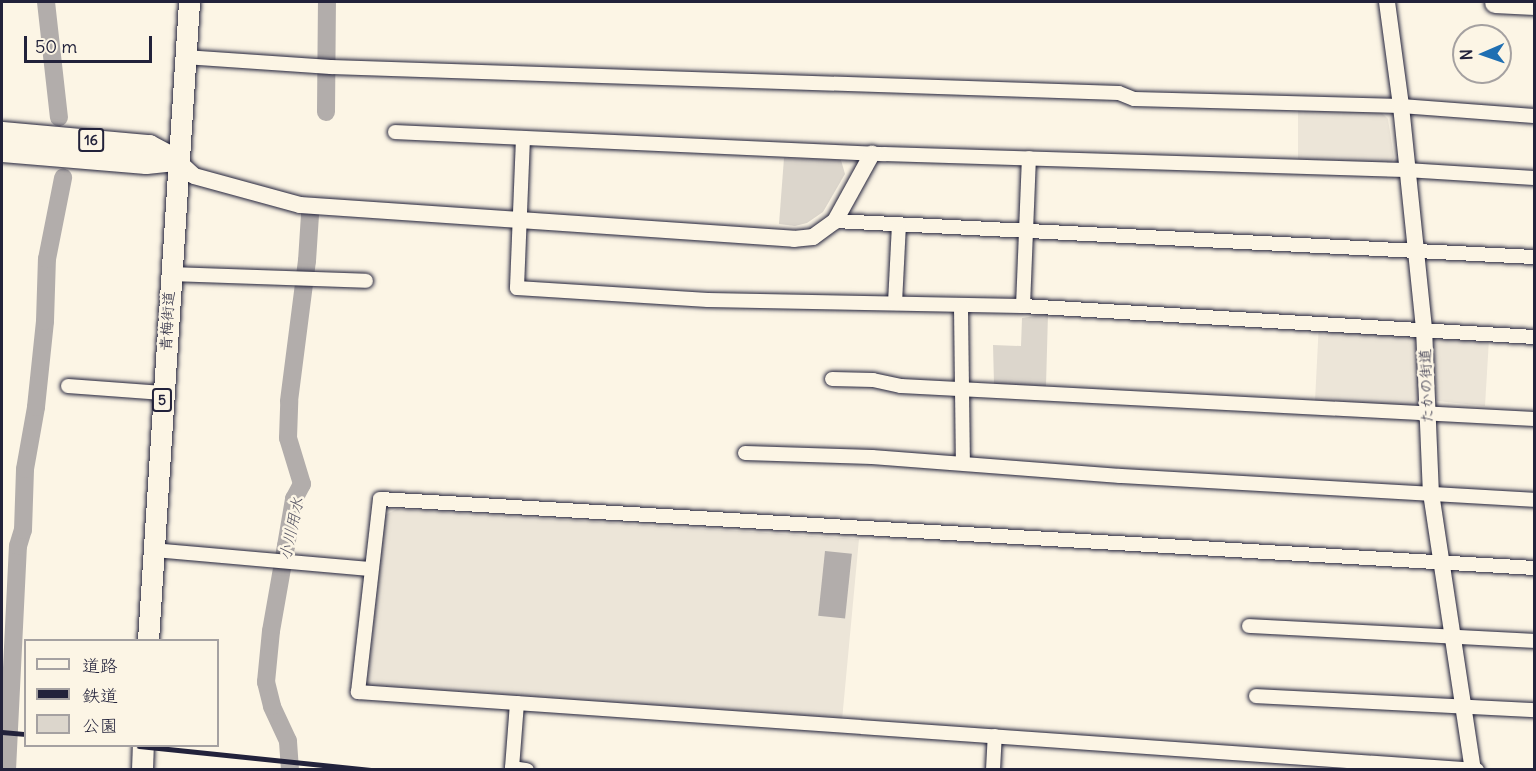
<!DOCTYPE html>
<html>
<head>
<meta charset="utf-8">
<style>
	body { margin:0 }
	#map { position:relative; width:1536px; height:771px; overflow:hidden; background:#fcf5e5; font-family:Delius,"Klee One",sans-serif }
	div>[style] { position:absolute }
	.built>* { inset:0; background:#ece5d8 }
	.green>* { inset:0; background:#dcd6cc }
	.water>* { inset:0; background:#b2adab; transform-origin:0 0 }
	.canal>* { height:18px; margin:-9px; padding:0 9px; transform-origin:9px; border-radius:9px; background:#b2adab }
	.roads { filter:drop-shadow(0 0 2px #22223b) drop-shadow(0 0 2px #22223b) }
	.minor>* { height:14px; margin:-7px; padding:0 7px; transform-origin:7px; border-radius:7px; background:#fcf5e5 }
	.tertiary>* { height:16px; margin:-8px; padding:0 8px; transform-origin:8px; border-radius:8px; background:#fcf5e5 }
	.primary>* { height:21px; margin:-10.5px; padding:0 10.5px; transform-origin:10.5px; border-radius:10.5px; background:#fcf5e5 }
	.rail>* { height:4.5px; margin:-2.25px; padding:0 2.25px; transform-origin:2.25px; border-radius:2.25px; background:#22223b }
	span { translate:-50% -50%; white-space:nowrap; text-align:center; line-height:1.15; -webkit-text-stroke:5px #fcf5e5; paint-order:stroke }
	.shield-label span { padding:2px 4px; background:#fcf5e5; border:2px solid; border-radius:4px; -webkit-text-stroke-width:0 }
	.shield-label { font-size:14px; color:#22223b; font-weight:700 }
	.street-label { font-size:15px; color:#22223b }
	.water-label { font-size:16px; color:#545362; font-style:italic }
	.frame { position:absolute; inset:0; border:3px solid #22223b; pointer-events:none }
	.legend { position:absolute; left:24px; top:639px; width:195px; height:108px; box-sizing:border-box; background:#fcf5e5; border:2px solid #a5a1a1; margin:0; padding:8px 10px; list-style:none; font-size:18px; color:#22223b }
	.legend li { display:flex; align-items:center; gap:12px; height:30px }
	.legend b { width:30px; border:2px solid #a5a1a1 }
	.north { position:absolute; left:1452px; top:24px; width:60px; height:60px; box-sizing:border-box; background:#fcf5e5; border:2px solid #a5a1a1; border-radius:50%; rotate:268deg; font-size:16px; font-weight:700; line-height:24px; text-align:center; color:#22223b }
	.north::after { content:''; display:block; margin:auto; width:21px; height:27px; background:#1f6fb2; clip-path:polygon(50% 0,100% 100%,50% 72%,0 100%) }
	.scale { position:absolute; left:24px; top:36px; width:128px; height:27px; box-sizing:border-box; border:3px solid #22223b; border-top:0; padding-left:8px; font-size:18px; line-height:21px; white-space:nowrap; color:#22223b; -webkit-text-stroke:4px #fcf5e5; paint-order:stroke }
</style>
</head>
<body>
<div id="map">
	<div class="built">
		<i style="clip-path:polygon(1298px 107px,1380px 111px,1388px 119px,1394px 158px,1391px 163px,1298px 159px)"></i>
		<i style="clip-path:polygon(1319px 322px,1416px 328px,1421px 398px,1413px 406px,1315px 401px)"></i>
		<i style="clip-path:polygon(1437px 336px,1489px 339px,1485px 406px,1437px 401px,1434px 340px)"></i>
		<i style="clip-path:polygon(397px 509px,859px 539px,842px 720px,367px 688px,385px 515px)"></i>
	</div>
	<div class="green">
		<i style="clip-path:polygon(784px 158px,841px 160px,845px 174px,823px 212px,807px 223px,795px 226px,779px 224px)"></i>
		<i style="clip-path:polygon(1048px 314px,1046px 386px,994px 384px,993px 345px,1021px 346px,1022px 318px)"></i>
	</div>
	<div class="water">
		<i style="left:825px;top:551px;width:27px;height:65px;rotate:6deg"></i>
	</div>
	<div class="canal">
		<i style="left:46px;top:2px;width:116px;rotate:83.6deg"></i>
		<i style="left:326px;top:112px;width:110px;rotate:-89.5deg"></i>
		<i style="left:7px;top:770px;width:224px;rotate:-87.2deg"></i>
		<i style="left:18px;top:546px;width:17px;rotate:-73deg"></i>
		<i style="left:23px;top:530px;width:61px;rotate:-88.1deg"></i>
		<i style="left:25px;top:469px;width:63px;rotate:-79.9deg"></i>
		<i style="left:36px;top:407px;width:86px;rotate:-84deg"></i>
		<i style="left:45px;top:321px;width:62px;rotate:-88.2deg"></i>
		<i style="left:47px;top:259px;width:83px;rotate:-78.8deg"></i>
		<i style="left:290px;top:770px;width:29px;rotate:-94deg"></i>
		<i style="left:288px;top:741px;width:38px;rotate:-115deg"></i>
		<i style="left:272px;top:706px;width:25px;rotate:-104deg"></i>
		<i style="left:266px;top:682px;width:51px;rotate:-84.4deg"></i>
		<i style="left:271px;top:631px;width:86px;rotate:-80deg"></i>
		<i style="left:286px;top:546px;width:48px;rotate:-80.3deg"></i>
		<i style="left:294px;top:499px;width:17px;rotate:-62deg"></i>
		<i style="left:302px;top:484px;width:48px;rotate:-106.9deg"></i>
		<i style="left:288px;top:438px;width:37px;rotate:-88deg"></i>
		<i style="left:289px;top:401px;width:141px;rotate:-82.7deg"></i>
		<i style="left:307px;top:261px;width:47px;rotate:-86.3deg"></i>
	</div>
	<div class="roads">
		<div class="minor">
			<i style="left:184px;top:57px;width:147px;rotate:3.9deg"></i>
			<i style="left:331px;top:67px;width:788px;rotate:1.89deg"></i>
			<i style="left:1119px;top:93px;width:16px;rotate:22deg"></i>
			<i style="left:1134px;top:99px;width:267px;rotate:1.5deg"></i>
			<i style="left:1401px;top:106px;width:133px;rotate:4.3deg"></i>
			<i style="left:395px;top:132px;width:489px;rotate:2.6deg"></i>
			<i style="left:884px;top:154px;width:522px;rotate:1.76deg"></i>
			<i style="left:1406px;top:170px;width:128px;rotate:3.6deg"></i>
			<i style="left:523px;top:138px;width:150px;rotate:92.3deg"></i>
			<i style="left:517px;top:288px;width:191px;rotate:3.6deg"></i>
			<i style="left:708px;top:300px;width:315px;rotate:1.1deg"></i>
			<i style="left:1023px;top:306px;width:512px;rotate:3.47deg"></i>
			<i style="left:835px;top:221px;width:700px;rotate:2.95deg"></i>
			<i style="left:170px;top:274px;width:196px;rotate:2deg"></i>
			<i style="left:895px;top:303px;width:78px;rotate:-87.1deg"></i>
			<i style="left:1023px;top:306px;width:148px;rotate:-87.7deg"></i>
			<i style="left:961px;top:307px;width:156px;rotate:89.3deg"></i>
			<i style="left:832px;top:379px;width:41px;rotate:1.4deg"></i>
			<i style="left:873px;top:380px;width:29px;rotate:12deg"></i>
			<i style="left:901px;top:386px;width:634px;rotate:2.98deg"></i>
			<i style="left:68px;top:386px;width:95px;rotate:4.2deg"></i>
			<i style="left:745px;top:453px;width:127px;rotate:1.8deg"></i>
			<i style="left:872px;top:457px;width:249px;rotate:4.4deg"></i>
			<i style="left:1120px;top:476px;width:415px;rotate:3.3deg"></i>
			<i style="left:153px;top:550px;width:219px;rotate:5deg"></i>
			<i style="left:1249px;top:626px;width:285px;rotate:3deg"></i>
			<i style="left:1256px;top:696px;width:278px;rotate:2.9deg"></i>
			<i style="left:517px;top:703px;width:65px;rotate:94.4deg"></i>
			<i style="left:512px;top:768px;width:15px;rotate:8deg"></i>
			<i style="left:993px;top:770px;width:34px;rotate:-87deg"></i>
			<i style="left:1477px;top:770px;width:1122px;rotate:-176.01deg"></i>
			<i style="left:358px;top:692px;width:194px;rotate:-83.5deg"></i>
			<i style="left:380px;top:499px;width:1156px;rotate:3.42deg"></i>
		</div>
		<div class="tertiary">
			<i style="left:1387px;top:2px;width:105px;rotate:82.3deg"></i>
			<i style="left:1401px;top:106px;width:223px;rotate:84.1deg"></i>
			<i style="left:1424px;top:328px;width:165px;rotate:87.6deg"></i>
			<i style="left:1431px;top:493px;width:280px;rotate:81.4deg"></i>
			<i style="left:177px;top:160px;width:23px;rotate:43deg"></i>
			<i style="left:194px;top:176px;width:110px;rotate:15.3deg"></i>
			<i style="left:300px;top:205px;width:495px;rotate:3.9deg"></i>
			<i style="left:794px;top:239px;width:19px;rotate:-6deg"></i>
			<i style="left:813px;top:237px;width:27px;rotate:-36deg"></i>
			<i style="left:835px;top:221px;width:77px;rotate:-61.1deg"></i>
		</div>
		<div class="primary">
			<i style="left:1495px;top:2px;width:39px;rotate:3deg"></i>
			<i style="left:2px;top:132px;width:148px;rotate:5.1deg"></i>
			<i style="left:149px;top:145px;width:32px;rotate:28deg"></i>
			<i style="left:2px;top:151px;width:144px;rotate:4.8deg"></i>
			<i style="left:146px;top:163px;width:31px;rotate:-6deg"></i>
			<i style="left:148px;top:640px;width:639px;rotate:-86.32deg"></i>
			<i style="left:142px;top:770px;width:24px;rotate:-88deg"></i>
		</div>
	</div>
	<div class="rail">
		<i style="left:2px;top:732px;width:24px;rotate:5deg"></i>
		<i style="left:139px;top:746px;width:233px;rotate:5.9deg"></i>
	</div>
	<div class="shield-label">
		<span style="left:91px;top:140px">16</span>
		<span style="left:162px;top:400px">5</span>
	</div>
	<div class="street-label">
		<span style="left:167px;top:321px;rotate:-87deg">青梅街道</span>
		<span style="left:1426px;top:386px;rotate:-92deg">たかの街道</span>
	</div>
	<div class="water-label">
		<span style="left:291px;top:529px;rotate:-78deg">小川用水</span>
	</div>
	<div class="frame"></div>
	<ul class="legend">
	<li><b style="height:8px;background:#fcf5e5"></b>道路</li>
	<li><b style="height:8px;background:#22223b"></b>鉄道</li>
	<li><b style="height:16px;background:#dcd6cc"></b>公園</li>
	</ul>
	<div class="north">N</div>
	<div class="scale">50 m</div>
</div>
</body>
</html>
